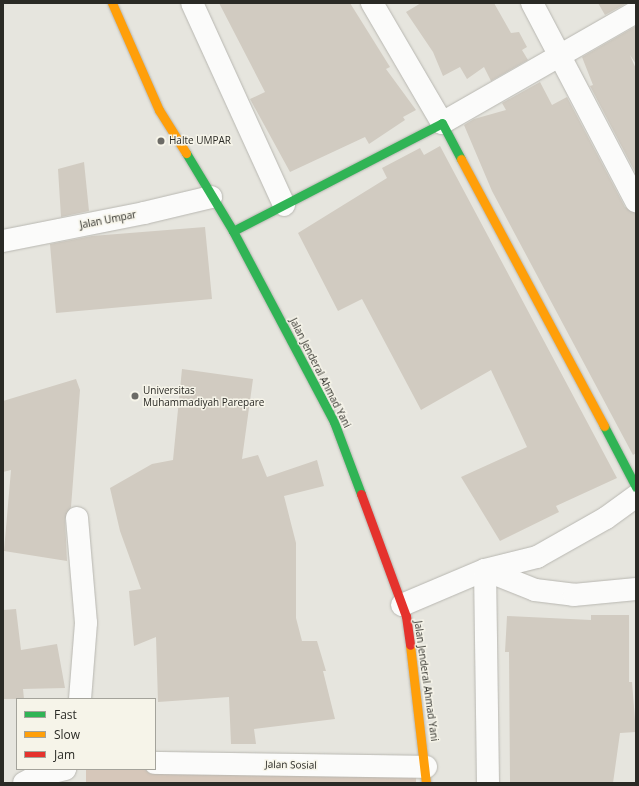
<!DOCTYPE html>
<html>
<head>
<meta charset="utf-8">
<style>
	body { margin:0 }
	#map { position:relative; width:639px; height:786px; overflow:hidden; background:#e6e5de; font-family:"Open Sans",sans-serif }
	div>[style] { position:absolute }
	.green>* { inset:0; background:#d6c7ba }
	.building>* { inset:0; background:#d1cbc1 }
	.roads { filter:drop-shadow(0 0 1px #b8b7b1) drop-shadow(0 0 1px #b8b7b1) }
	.street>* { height:22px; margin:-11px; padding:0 11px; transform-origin:11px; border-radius:11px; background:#fbfbfa }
	.fast>* { height:9px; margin:-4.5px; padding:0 4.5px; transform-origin:4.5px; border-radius:4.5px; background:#30b455 }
	.slow>* { height:9px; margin:-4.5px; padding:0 4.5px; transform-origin:4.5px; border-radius:4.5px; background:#ff9f0a }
	.jam>* { height:9px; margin:-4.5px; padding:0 4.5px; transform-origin:4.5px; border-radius:4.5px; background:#e5322d }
	.dots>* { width:11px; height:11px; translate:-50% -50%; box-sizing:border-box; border:2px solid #f6f4e9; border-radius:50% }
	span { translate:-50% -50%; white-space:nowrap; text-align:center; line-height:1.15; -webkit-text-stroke:3px #f6f4e9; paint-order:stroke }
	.poi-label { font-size:10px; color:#2a2a25 }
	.left { translate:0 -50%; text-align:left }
	.street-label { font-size:10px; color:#2a2a25 }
	.frame { position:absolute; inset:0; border:4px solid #2a2a25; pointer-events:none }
	.legend { position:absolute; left:16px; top:698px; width:140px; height:72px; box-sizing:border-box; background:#f6f4e9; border:1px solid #a4a39b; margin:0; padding:5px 7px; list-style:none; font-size:12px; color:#2a2a25 }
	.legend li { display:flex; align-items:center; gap:8px; height:20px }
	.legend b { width:20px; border:1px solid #a4a39b }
</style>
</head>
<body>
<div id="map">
	<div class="green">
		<i style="clip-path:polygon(86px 769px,416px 774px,416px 783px,86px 783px)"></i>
	</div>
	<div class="building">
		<i style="clip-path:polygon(219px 3px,350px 3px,390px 67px,386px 69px,416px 110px,403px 117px,405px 120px,369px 144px,365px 137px,290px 172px,250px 99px,265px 92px)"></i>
		<i style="clip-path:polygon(421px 3px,494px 3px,511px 33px,519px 32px,527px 47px,522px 50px,528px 60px,491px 81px,484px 67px,467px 79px,460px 67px,443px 76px,433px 52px,406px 12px)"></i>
		<i style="clip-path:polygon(598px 3px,627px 3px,605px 15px)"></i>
		<i style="clip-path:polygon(636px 26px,636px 64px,630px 55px,636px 69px,636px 174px,590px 86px,593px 85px,582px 57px)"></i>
		<i style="clip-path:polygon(540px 82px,552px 105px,567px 97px,625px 207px,636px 213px,636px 453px,633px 455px,492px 191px,464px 125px,474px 119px,506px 110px,502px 103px)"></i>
		<i style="clip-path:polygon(440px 146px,617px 478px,556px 506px,559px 512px,500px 541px,461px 477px,527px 447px,491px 370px,421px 410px,362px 299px,338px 311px,298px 233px,387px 178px,382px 168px,420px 148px,424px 155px)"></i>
		<i style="clip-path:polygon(84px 162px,89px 211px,61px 217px,58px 169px)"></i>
		<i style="clip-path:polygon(205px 227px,212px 299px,56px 313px,50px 244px,92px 236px)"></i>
		<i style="clip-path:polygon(182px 369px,253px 379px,242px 459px,258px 455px,267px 477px,317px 460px,324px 486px,284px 496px,296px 543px,296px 618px,302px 641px,317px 641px,326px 671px,323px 671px,335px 719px,254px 729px,256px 744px,231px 744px,229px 697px,158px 702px,156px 637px,134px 646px,129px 591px,141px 589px,120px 531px,110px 488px,152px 464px,173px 460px)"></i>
		<i style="clip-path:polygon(76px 379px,80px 390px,71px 507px,65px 519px,67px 561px,4px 551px,11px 470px,3px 472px,3px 401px)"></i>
		<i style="clip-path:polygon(16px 609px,21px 650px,57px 644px,65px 688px,23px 689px,24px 699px,3px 699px,3px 610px)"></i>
		<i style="clip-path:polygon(591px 615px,629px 615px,629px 682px,632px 682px,636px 732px,620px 733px,613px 783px,510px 783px,509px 652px,505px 652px,507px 616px,591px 620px)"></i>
	</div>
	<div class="roads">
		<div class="street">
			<i style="left:192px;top:3px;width:222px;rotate:65.5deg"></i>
			<i style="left:372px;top:3px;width:139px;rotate:59.7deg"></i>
			<i style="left:442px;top:123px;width:224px;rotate:-29.8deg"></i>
			<i style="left:532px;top:3px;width:224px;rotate:62.3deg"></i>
			<i style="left:3px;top:241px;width:144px;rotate:-11.2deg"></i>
			<i style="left:144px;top:213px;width:69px;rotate:-13.4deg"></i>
			<i style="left:77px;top:518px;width:105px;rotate:85.1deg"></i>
			<i style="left:86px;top:623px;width:76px;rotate:94.5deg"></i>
			<i style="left:402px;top:605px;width:90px;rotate:-22.9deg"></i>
			<i style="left:485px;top:570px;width:54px;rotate:-14deg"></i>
			<i style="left:537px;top:557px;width:79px;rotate:-29.5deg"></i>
			<i style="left:606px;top:518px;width:37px;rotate:-36deg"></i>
			<i style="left:155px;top:763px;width:271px;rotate:0.8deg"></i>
			<i style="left:24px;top:783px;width:15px;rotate:-28deg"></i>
			<i style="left:37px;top:776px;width:29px;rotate:-14deg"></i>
			<i style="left:488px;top:783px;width:213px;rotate:-90.8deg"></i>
			<i style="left:485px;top:570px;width:54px;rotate:21.8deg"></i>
			<i style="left:535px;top:590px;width:39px;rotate:7deg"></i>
			<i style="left:574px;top:595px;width:62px;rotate:-5.5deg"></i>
		</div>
		<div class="fast">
			<i style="left:186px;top:153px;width:91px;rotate:58.9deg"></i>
			<i style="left:233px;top:231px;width:216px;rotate:62.1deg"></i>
			<i style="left:334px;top:422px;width:77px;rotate:69.4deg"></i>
			<i style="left:233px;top:231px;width:235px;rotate:-27.3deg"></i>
			<i style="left:442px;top:123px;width:41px;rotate:62.2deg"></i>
			<i style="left:604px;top:426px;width:69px;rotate:62.3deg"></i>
		</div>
		<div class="slow">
			<i style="left:112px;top:3px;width:117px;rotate:66.3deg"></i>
			<i style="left:159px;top:110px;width:51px;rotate:57.9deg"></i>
			<i style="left:461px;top:159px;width:303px;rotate:61.8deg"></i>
			<i style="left:410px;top:645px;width:139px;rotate:83.4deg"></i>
		</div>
		<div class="jam">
			<i style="left:361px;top:494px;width:130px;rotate:69.8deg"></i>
			<i style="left:406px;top:616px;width:29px;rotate:82deg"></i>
		</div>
	</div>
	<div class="dots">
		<i style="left:161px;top:141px;background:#6c6b66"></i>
		<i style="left:135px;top:396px;background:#6c6b66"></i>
	</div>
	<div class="poi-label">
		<span class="left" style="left:169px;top:141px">Halte UMPAR</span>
		<span class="left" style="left:143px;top:396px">Universitas<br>Muhammadiyah Parepare</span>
	</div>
	<div class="street-label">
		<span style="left:108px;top:220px;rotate:-11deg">Jalan Umpar</span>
		<span style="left:320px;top:373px;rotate:63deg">Jalan Jenderal Ahmad Yani</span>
		<span style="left:426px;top:681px;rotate:82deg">Jalan Jenderal Ahmad Yani</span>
		<span style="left:291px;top:765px;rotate:1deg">Jalan Sosial</span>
	</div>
	<div class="frame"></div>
	<ul class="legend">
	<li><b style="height:5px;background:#30b455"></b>Fast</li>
	<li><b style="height:5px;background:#ff9f0a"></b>Slow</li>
	<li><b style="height:5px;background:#e5322d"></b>Jam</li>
	</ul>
</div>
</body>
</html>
